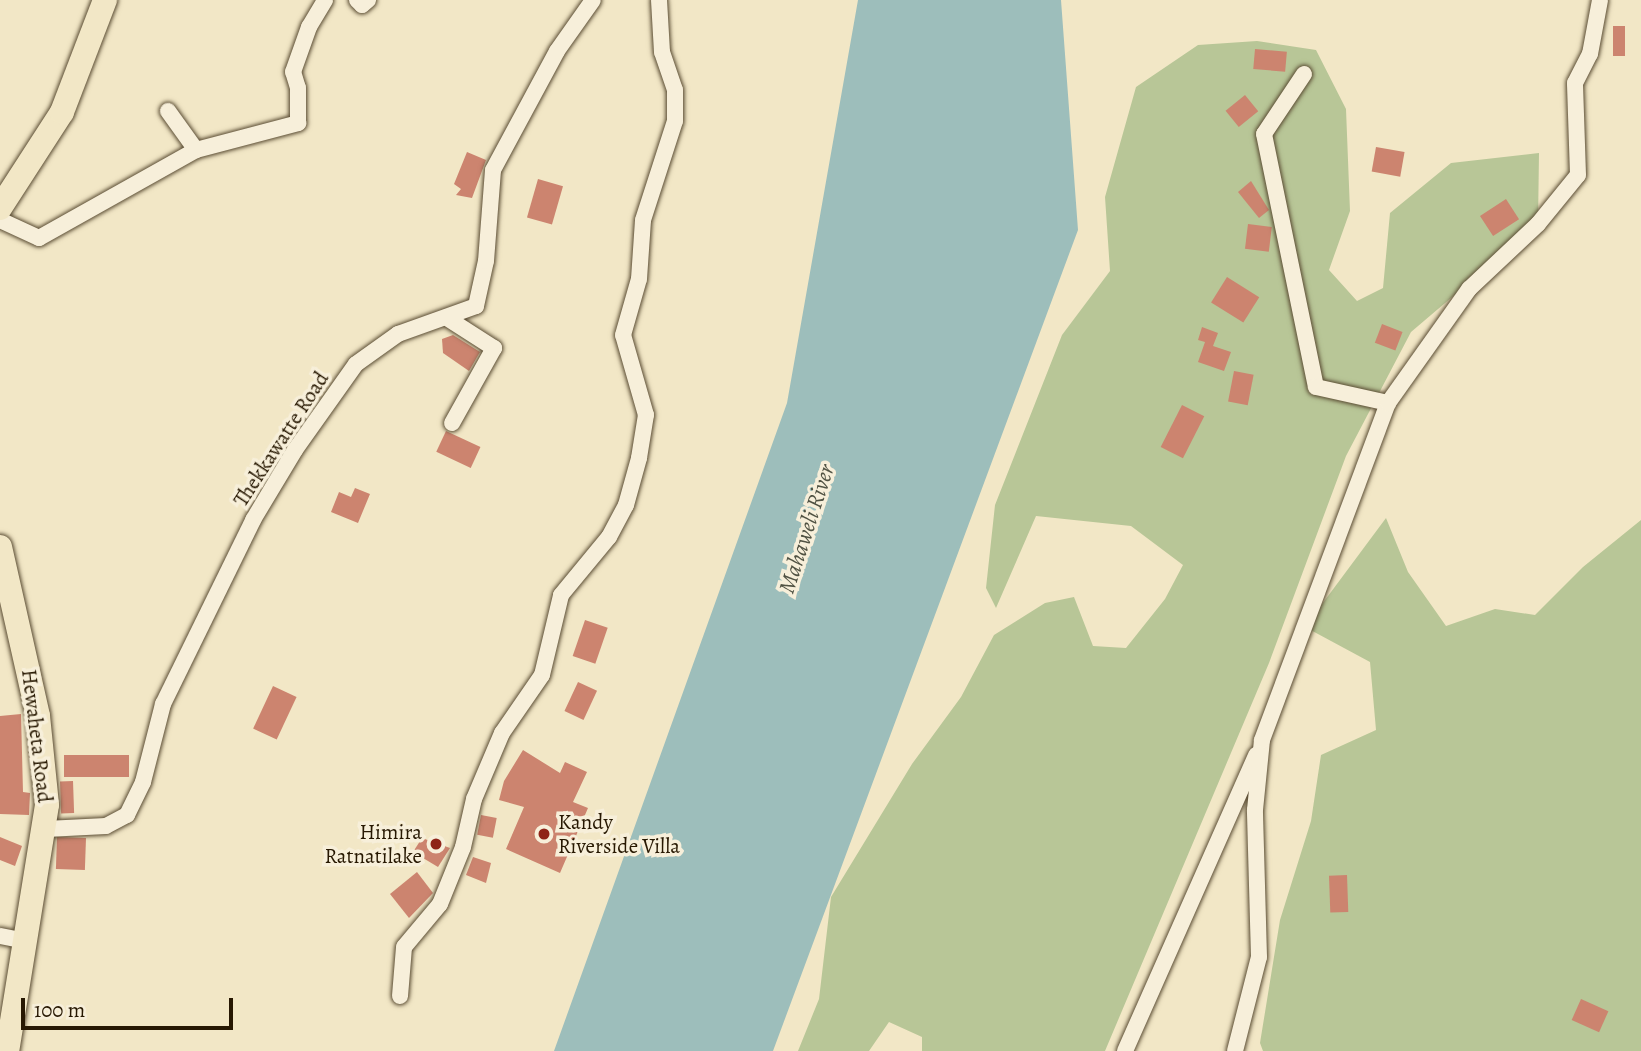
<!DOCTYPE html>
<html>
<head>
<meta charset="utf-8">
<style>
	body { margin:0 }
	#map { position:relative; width:1641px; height:1051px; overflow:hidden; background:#f2e7c6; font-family:Alegreya,serif }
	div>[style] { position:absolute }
	.green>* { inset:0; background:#b8c697 }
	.water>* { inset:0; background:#9dbebb }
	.building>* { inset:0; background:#cc846f; transform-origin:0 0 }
	.roads { filter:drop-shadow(0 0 2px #5a4c33) drop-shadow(0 0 2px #5a4c33) }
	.minor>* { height:16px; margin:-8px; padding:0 8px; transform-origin:8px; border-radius:8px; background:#f7efda }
	.highway>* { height:24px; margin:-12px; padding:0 12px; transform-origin:12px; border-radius:12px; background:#f2e7c6 }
	.dots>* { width:19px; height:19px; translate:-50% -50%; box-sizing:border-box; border:4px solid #f7efda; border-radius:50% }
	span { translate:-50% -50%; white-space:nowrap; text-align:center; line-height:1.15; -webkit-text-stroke:7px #f7efda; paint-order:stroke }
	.street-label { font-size:21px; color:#271802 }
	.poi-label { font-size:21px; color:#271802 }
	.left { translate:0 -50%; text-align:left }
	.right { translate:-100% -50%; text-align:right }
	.water-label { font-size:23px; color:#505243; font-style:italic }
	.scale { position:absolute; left:21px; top:998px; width:212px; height:32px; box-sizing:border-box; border:4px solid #271802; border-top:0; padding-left:9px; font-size:21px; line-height:24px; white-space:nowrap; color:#271802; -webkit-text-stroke:5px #f7efda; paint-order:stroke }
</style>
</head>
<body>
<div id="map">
	<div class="green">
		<i style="clip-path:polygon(1257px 41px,1316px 50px,1346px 109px,1350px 211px,1329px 270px,1357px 301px,1383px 288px,1390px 213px,1451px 163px,1539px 153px,1538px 224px,1411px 332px,1346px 456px,1269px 663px,1105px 1051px,922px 1051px,922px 1037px,889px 1022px,869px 1051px,798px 1051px,819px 999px,831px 897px,912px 764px,961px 697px,994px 635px,1045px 603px,1074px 597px,1093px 646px,1126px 648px,1165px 599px,1183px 565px,1131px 526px,1036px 516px,996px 608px,986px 588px,995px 505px,1062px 335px,1110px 271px,1105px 197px,1136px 87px,1198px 45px)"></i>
		<i style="clip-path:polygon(1386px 518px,1408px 572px,1446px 626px,1495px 609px,1535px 615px,1583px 567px,1641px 520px,1641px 1051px,1263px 1051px,1260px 1043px,1280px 920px,1311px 821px,1321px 755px,1376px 730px,1370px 662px,1305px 627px)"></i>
	</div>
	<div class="water">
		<i style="clip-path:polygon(858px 0,1061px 0,1078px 230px,773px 1051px,554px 1051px,787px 403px)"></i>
	</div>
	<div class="building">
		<i style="left:1613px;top:26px;width:12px;height:30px"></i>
		<i style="left:1255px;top:49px;width:32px;height:20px;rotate:5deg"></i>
		<i style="left:1245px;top:95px;width:21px;height:25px;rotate:51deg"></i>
		<i style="left:1376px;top:147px;width:29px;height:25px;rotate:10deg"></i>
		<i style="clip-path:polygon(467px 152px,486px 160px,472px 198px,456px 195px,461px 189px,454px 184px)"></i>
		<i style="left:538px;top:179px;width:26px;height:40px;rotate:16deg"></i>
		<i style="clip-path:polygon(1251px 181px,1269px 210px,1259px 218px,1238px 192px)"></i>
		<i style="left:1506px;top:199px;width:24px;height:31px;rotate:57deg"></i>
		<i style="left:1248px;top:224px;width:24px;height:25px;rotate:7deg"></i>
		<i style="left:1227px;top:277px;width:38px;height:30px;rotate:32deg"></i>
		<i style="left:1382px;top:324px;width:22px;height:20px;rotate:21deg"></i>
		<i style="clip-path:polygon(1202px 327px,1218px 333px,1213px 346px,1231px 352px,1224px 371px,1198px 362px,1205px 342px,1198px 340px)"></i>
		<i style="clip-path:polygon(453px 335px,480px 352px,469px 371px,443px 353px,442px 339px)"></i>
		<i style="left:1234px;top:371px;width:20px;height:31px;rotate:11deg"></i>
		<i style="left:1182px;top:405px;width:25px;height:47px;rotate:27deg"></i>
		<i style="left:446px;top:431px;width:38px;height:23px;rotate:25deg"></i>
		<i style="clip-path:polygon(355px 488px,370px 494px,358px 523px,331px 512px,339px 492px,351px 497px)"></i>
		<i style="left:585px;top:620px;width:24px;height:38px;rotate:19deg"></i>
		<i style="left:578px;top:682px;width:21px;height:32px;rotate:25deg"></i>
		<i style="left:273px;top:686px;width:26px;height:47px;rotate:25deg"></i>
		<i style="clip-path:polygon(21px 714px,23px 792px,30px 793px,29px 815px,0 814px,0 716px)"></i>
		<i style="clip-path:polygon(523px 750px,560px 773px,565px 762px,587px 772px,573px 802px,588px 808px,560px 873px,506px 849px,524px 807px,499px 800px,504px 781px)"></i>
		<i style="left:64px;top:755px;width:65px;height:22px"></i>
		<i style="left:73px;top:781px;width:32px;height:13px;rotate:88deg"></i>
		<i style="left:481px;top:815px;width:16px;height:20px;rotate:11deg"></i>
		<i style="clip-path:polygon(0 837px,22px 846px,15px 866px,0 860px)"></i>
		<i style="left:86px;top:838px;width:32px;height:29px;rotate:92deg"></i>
		<i style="clip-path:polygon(422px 838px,450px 848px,438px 867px,413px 852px)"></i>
		<i style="clip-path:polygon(473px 857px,491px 863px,486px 883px,466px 875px)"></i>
		<i style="clip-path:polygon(417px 872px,433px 893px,409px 918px,390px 894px)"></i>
		<i style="left:1347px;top:875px;width:37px;height:18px;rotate:88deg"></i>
		<i style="left:1581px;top:999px;width:30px;height:23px;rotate:24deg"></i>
	</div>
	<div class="roads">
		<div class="minor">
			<i style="left:357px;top:0;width:7px;rotate:45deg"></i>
			<i style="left:362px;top:5px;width:8px;rotate:-40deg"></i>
			<i style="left:1304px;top:74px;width:72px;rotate:123.7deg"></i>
			<i style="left:1264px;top:134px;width:258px;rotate:78.4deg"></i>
			<i style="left:1316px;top:387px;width:74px;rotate:12.5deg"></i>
			<i style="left:168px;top:111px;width:48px;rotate:54.3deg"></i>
			<i style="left:0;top:220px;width:43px;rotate:24.8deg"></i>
			<i style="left:39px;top:238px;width:180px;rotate:-29.3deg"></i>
			<i style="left:196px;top:150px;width:106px;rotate:-14.8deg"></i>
			<i style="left:298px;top:123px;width:35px;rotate:-90deg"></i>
			<i style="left:298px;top:88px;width:17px;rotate:-107deg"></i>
			<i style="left:293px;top:72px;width:48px;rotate:-70.4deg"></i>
			<i style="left:309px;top:27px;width:31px;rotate:-59deg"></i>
			<i style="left:447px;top:318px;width:56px;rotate:32.6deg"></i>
			<i style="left:494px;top:348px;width:86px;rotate:119.2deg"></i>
			<i style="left:46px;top:829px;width:60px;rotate:-2.9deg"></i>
			<i style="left:106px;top:826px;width:24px;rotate:-28deg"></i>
			<i style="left:127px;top:815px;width:37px;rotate:-64deg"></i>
			<i style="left:143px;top:782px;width:81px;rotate:-75.6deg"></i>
			<i style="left:163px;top:704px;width:205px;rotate:-63.9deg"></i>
			<i style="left:253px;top:520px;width:82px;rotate:-59deg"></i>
			<i style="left:295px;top:450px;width:105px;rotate:-54.7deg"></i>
			<i style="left:356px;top:364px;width:52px;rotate:-35.5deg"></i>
			<i style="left:398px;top:334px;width:83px;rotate:-19.7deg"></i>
			<i style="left:476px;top:306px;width:46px;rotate:-77.5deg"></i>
			<i style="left:486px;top:261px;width:91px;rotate:-85.6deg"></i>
			<i style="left:493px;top:170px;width:135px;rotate:-61.7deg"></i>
			<i style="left:557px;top:51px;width:62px;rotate:-54.8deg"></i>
			<i style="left:0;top:936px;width:26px;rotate:11deg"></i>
			<i style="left:400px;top:996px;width:49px;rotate:-85.3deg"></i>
			<i style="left:404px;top:947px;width:56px;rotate:-50.1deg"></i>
			<i style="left:440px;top:904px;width:61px;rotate:-68deg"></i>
			<i style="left:463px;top:847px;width:49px;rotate:-77.1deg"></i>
			<i style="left:474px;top:799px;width:72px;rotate:-67deg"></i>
			<i style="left:502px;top:733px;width:70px;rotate:-55.4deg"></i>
			<i style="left:542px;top:675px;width:82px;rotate:-76.6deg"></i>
			<i style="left:561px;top:595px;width:75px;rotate:-50.4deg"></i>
			<i style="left:609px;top:537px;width:36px;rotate:-62deg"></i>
			<i style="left:626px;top:505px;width:49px;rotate:-74.5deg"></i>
			<i style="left:639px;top:458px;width:44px;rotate:-80.8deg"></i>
			<i style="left:646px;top:415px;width:83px;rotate:-106deg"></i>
			<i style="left:623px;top:335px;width:58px;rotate:-74.1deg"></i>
			<i style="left:639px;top:279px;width:59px;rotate:-86.1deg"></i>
			<i style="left:643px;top:220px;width:104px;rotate:-72.1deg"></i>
			<i style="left:675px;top:121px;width:31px;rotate:-90deg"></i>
			<i style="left:675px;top:90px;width:40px;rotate:-108.9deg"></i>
			<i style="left:662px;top:52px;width:52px;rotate:-93.3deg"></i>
			<i style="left:1125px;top:1051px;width:324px;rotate:-66.1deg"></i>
			<i style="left:1235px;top:1051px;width:97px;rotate:-75.7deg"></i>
			<i style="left:1259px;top:957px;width:147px;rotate:-91.6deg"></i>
			<i style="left:1255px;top:810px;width:70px;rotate:-84.3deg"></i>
			<i style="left:1262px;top:740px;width:360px;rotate:-69.5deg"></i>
			<i style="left:1388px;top:403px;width:140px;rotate:-54.6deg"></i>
			<i style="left:1469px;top:289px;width:95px;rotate:-43.3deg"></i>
			<i style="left:1538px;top:224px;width:63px;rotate:-50.8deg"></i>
			<i style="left:1578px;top:175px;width:92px;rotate:-91.9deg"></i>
			<i style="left:1575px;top:83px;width:33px;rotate:-63deg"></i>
			<i style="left:1590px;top:54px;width:55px;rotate:-79.5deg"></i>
		</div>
		<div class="highway">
			<i style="left:0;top:208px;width:114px;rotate:-57.1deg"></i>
			<i style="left:62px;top:112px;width:120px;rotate:-69deg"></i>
			<i style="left:0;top:547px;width:173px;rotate:77.3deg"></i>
			<i style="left:38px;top:716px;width:89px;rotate:84.2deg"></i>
			<i style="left:47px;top:805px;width:249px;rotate:99.2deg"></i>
		</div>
	</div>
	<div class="dots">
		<i style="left:544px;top:834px;background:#8f2418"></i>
		<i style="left:436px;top:844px;background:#8f2418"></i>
	</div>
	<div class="street-label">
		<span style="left:281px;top:439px;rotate:-57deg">Thekkawatte Road</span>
		<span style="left:37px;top:736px;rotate:83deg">Hewaheta Road</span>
	</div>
	<div class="poi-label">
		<span class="left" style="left:558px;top:834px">Kandy<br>Riverside Villa</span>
		<span class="right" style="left:422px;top:844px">Himira<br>Ratnatilake</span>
	</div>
	<div class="water-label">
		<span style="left:807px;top:529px;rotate:-72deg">Mahaweli River</span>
	</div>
	<div class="scale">100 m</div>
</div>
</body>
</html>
